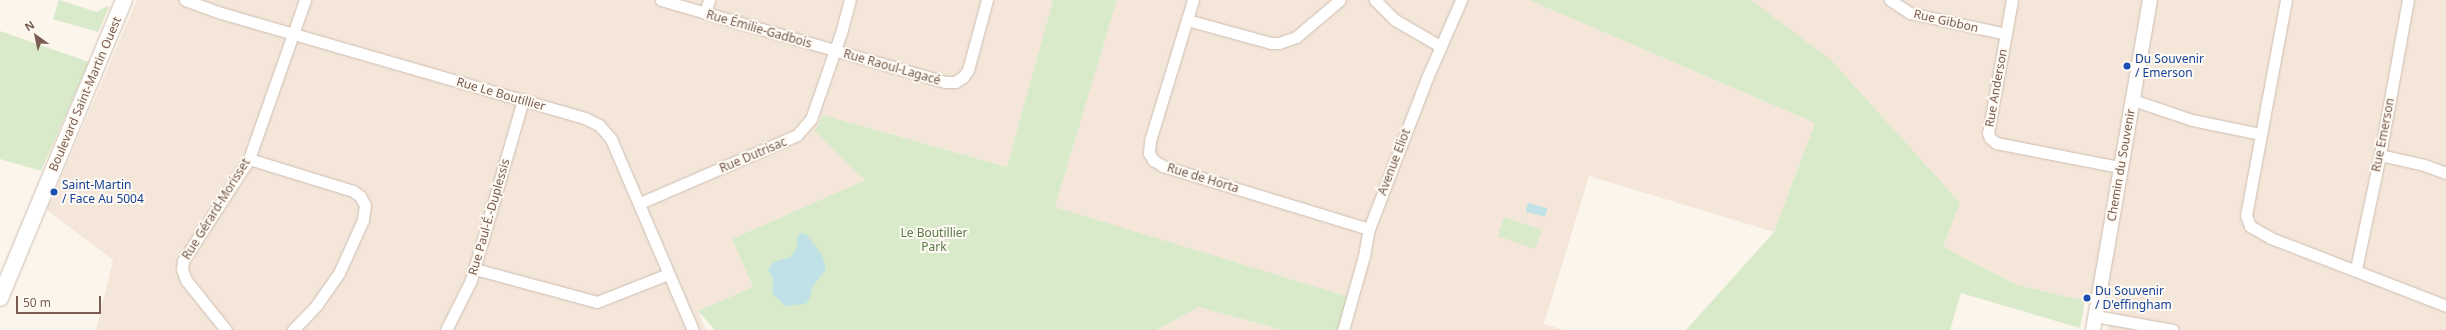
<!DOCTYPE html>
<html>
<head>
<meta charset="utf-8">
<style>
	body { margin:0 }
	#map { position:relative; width:2446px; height:330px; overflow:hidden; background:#fcf5ec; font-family:"Noto Sans",sans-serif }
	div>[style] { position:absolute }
	.residential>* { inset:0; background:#f4e7da }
	.green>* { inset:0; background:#d8eaca; transform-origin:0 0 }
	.water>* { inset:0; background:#c0e1e6; transform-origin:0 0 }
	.roads { filter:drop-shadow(0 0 1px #cebdb1) drop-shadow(0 0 1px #cebdb1) }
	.minor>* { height:11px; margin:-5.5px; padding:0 5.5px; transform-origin:5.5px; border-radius:5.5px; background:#fff }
	.tertiary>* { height:14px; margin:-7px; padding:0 7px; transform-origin:7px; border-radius:7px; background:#fff }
	.secondary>* { height:16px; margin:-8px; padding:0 8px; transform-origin:8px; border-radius:8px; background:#fff }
	.dots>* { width:11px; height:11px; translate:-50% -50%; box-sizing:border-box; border:2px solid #fef9f2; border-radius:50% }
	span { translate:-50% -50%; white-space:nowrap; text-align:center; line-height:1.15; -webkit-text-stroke:4px #fef9f2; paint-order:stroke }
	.street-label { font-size:12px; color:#775c4f }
	.transit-label { font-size:12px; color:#164399 }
	.left { translate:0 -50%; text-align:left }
	.park-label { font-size:12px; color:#587c47 }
	.north { position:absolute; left:16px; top:16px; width:40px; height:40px; -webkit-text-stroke:3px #fef9f2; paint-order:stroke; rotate:327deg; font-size:11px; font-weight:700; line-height:16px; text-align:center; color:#775c4f }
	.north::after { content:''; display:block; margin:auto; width:14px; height:18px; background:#775c4f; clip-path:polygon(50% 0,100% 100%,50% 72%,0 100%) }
	.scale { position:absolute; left:16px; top:296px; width:85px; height:18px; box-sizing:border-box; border:2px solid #775c4f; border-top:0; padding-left:5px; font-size:12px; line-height:14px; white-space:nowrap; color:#775c4f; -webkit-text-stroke:3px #fef9f2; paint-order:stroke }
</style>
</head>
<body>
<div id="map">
	<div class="residential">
		<i style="clip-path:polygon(137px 0,1053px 0,1007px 167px,823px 115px,819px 124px,846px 160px,865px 180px,732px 239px,753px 287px,698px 311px,706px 330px,96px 330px,113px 260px,47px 210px)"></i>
		<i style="clip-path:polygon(1117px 0,1529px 0,1815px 123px,1774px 232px,1589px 176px,1544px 324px,1564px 330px,1343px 330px,1097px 221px,1055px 207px)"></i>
		<i style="clip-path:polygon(1751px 0,2446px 0,2446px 330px,2107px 330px,2111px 307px,2017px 285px,1943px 247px)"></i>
		<i style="clip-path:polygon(1199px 307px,1282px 330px,1156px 330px)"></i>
	</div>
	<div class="green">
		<i style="clip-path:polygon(59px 0,97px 12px,107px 6px,109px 7px,98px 32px,53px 19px)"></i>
		<i style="clip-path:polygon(1053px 0,1117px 0,1055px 207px,1352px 298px,1343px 330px,1282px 330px,1199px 307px,1156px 330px,715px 330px,698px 311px,753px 287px,732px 239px,865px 180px,815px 131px,823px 115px,1007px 167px)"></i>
		<i style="clip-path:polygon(1529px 0,1751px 0,1831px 60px,1960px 203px,1943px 247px,2017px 285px,2085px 301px,2080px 328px,1961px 293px,1950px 330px,1686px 330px,1774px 232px,1815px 123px)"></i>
		<i style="clip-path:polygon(0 31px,89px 62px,41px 171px,0 159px)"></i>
		<i style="left:1504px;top:217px;width:40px;height:20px;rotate:19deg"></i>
	</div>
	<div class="water">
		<i style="left:1528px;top:203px;width:20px;height:9px;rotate:15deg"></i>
		<i style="clip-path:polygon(802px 233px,806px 234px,822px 255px,826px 269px,812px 288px,809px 300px,805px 304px,785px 306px,772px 293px,773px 279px,768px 270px,774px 262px,791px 257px,797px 247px,798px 235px)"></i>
	</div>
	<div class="roads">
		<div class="minor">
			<i style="left:185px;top:0;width:38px;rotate:20deg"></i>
			<i style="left:221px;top:13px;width:379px;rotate:16.1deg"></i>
			<i style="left:585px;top:118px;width:16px;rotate:27deg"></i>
			<i style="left:599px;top:125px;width:18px;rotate:49deg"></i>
			<i style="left:611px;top:139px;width:208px;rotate:66.8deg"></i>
			<i style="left:661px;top:0;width:296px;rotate:16.1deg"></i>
			<i style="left:945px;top:82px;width:10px"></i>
			<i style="left:955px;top:82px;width:9px;rotate:-32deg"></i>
			<i style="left:963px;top:77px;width:9px;rotate:-54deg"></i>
			<i style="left:968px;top:70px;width:73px;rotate:-74.8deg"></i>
			<i style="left:1193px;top:0;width:147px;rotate:107deg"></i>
			<i style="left:1150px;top:141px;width:12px;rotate:95deg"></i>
			<i style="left:1149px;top:153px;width:8px;rotate:60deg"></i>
			<i style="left:1153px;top:160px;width:12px;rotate:31deg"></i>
			<i style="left:1163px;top:166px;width:215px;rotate:17deg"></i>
			<i style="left:1375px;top:0;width:28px;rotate:45deg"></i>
			<i style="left:1395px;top:20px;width:52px;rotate:30deg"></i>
			<i style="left:1890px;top:0;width:24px;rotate:33deg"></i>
			<i style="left:1910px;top:13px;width:98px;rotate:12.3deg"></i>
			<i style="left:2012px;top:0;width:124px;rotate:100.2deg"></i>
			<i style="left:1990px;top:122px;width:11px;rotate:100deg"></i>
			<i style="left:1988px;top:133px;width:5px;rotate:68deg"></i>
			<i style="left:1990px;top:138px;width:8px;rotate:40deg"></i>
			<i style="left:1996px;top:143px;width:126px;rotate:11deg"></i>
			<i style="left:2286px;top:0;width:219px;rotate:100.5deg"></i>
			<i style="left:2246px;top:215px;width:12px;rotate:70deg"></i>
			<i style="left:2250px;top:226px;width:24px;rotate:30deg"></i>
			<i style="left:2271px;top:238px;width:188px;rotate:21.2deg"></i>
			<i style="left:705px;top:13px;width:14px;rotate:-73deg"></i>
			<i style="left:1187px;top:20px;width:87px;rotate:15.3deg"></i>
			<i style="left:1271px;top:43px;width:8px"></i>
			<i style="left:1279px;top:43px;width:18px;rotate:-19deg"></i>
			<i style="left:1296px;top:37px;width:57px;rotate:-40.1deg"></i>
			<i style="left:2133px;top:100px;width:62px;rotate:18.7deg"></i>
			<i style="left:2192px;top:120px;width:70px;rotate:11.5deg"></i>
			<i style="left:2380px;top:155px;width:45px;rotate:12.8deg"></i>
			<i style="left:2424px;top:165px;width:23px;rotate:20deg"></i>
			<i style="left:249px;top:159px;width:109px;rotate:17.1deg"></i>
			<i style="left:353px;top:191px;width:9px;rotate:36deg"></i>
			<i style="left:360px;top:196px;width:10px;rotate:61deg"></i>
			<i style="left:365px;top:205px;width:15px;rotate:98deg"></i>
			<i style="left:363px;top:220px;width:58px;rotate:114.4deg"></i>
			<i style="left:339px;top:273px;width:39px;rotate:125deg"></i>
			<i style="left:317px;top:305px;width:35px;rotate:134deg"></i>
			<i style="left:640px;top:203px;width:171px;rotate:-23.4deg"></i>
			<i style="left:797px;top:135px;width:21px;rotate:-49deg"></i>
			<i style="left:811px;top:119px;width:91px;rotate:-70.8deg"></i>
			<i style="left:841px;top:33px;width:34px;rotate:-75deg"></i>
			<i style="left:475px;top:269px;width:126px;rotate:15.1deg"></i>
			<i style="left:597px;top:302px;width:76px;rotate:-21.5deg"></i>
			<i style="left:2356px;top:269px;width:116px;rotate:-78.1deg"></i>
			<i style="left:2380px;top:155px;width:158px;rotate:-79.8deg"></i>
			<i style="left:2095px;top:316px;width:79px;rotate:10.2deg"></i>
			<i style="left:226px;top:330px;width:64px;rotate:-128.7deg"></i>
			<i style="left:186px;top:280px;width:12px;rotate:-110deg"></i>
			<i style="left:182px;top:269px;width:8px;rotate:-83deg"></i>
			<i style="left:183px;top:261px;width:121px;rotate:-57.1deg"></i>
			<i style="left:249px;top:159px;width:169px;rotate:-70.6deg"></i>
			<i style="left:446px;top:330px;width:56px;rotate:-63.4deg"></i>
			<i style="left:471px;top:280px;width:187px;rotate:-73.9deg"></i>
			<i style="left:1343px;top:330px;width:77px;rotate:-74.2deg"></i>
			<i style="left:1364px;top:256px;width:27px;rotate:-80deg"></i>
			<i style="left:1369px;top:229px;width:162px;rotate:-69deg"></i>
			<i style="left:1427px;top:78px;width:85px;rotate:-66.4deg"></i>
		</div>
		<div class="tertiary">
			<i style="left:2093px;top:330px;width:335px;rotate:-80.2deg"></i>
		</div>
		<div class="secondary">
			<i style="left:0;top:298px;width:323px;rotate:-67.4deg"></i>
		</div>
	</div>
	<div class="dots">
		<i style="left:2127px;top:66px;background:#1a4fb4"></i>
		<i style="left:54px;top:192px;background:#1a4fb4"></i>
		<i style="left:2087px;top:298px;background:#1a4fb4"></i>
	</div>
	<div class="street-label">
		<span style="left:1946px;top:21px;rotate:13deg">Rue Gibbon</span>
		<span style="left:759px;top:29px;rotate:16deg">Rue Émilie-Gadbois</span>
		<span style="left:892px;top:67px;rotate:16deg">Rue Raoul-Lagacé</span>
		<span style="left:1996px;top:88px;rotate:-80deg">Rue Anderson</span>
		<span style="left:85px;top:94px;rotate:-67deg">Boulevard Saint-Martin Ouest</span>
		<span style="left:501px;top:94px;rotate:16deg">Rue Le Boutillier</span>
		<span style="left:2383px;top:135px;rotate:-79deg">Rue Emerson</span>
		<span style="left:753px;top:155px;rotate:-23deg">Rue Dutrisac</span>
		<span style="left:1394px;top:162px;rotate:-69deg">Avenue Eliot</span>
		<span style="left:2121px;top:165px;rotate:-80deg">Chemin du Souvenir</span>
		<span style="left:1203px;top:178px;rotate:17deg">Rue de Horta</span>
		<span style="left:216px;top:209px;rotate:-58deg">Rue Gérard-Morisset</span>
		<span style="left:489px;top:217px;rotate:-74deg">Rue Paul-É.-Duplessis</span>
	</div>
	<div class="transit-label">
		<span class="left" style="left:2135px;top:66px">Du Souvenir<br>/ Emerson</span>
		<span class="left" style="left:62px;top:192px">Saint-Martin<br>/ Face Au 5004</span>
		<span class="left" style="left:2095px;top:298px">Du Souvenir<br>/ D'effingham</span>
	</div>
	<div class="park-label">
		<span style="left:934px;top:240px">Le Boutillier<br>Park</span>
	</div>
	<div class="north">N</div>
	<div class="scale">50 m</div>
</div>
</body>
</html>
